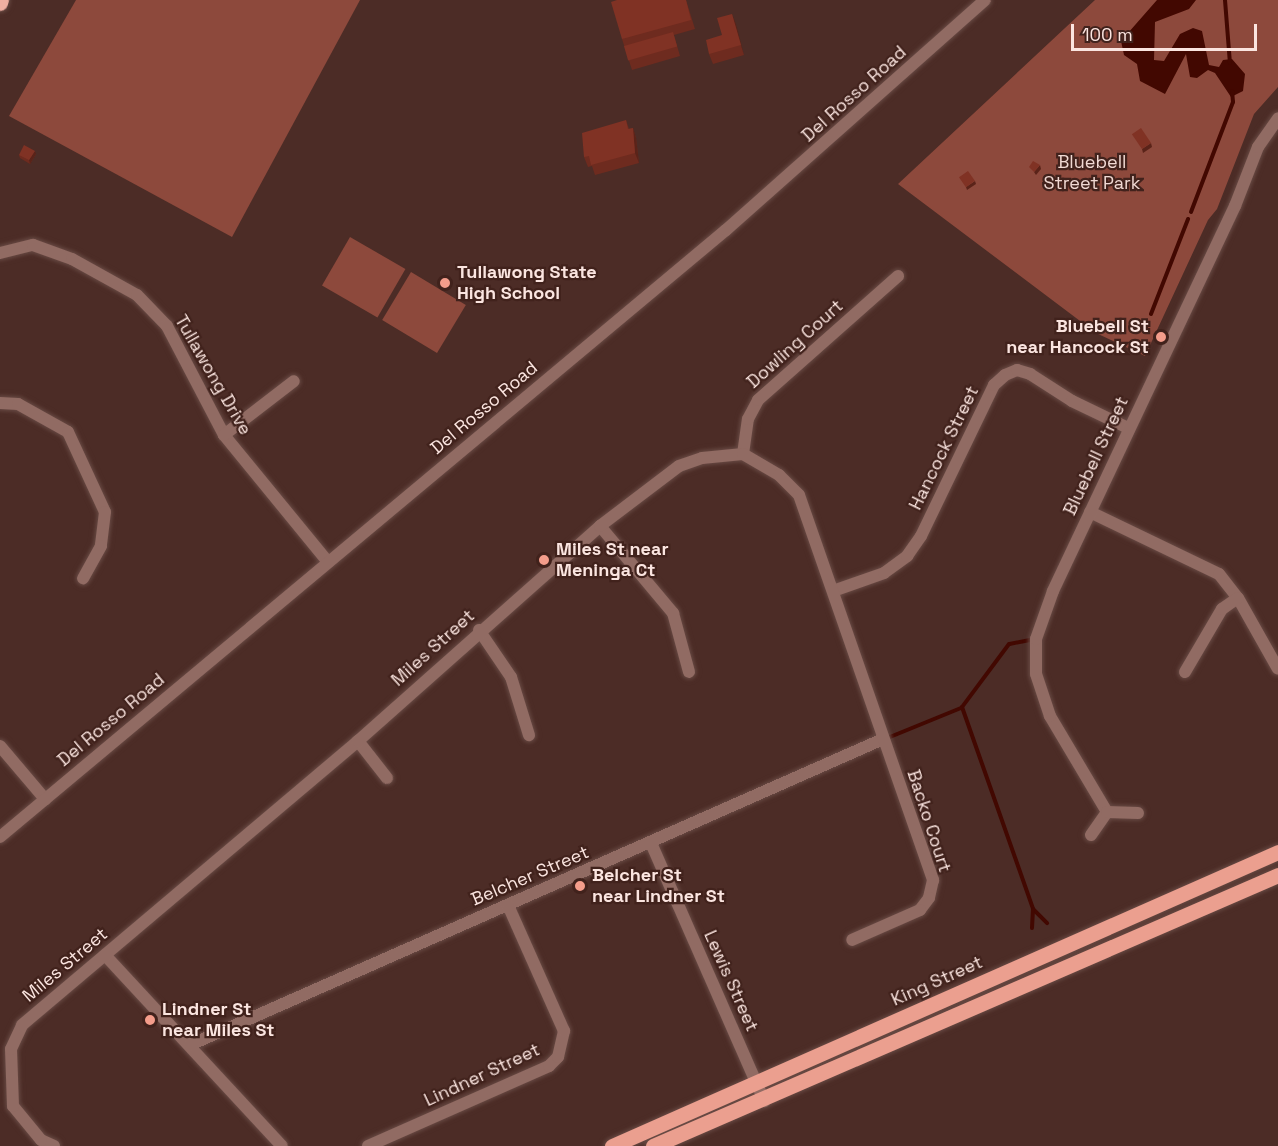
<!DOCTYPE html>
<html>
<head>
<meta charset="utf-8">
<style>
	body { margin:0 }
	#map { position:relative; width:1278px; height:1146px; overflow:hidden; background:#4c2c26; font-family:"Space Grotesk",sans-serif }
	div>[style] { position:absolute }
	.green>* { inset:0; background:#8d493c; transform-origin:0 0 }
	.water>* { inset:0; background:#420801 }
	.stream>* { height:4px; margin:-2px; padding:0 2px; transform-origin:2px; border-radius:2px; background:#420801 }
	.roads { filter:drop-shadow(0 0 2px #684a44) drop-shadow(0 0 2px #684a44) }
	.minor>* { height:12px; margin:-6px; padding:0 6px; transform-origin:6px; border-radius:6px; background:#916b63 }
	.primary>* { height:15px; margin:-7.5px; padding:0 7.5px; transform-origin:7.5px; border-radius:7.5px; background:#eb9f8f }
	.trunk>* { height:16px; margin:-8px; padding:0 8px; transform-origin:8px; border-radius:8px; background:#f0afa1 }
	.wall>* { inset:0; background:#6e2b1f }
	.shaded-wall>* { inset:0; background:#5a2319 }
	.building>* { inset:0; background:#803224; transform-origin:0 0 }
	.dots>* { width:16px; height:16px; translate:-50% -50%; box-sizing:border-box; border:3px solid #41221c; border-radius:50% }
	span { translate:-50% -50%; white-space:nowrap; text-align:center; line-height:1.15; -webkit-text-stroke:4.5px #41221c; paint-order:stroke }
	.street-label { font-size:18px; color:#fbe5e0 }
	.park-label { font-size:18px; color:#f1d9d3 }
	.poi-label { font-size:18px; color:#fbe5e0; font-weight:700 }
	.left { translate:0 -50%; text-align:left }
	.right { translate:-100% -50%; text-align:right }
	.scale { position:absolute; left:1071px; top:24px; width:186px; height:27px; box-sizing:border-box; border:3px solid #fbe5e0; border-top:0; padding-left:8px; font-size:18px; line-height:21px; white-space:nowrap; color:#fbe5e0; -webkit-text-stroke:4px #41221c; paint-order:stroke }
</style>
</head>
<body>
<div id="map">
	<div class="green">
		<i style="clip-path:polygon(76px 0,360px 0,232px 237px,9px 116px)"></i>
		<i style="clip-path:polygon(1095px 0,1278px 0,1278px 87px,1254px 114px,1217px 209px,1208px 220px,1145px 356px,1096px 333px,898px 184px)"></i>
		<i style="left:350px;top:237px;width:64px;height:56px;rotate:30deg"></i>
		<i style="left:411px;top:272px;width:64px;height:56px;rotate:31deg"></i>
	</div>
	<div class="water">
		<i style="clip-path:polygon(1157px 0,1196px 0,1189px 9px,1155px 22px,1154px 60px,1164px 61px,1180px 34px,1193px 28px,1202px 31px,1209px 65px,1219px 67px,1223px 60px,1232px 59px,1245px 74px,1243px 91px,1231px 97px,1215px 73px,1208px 70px,1197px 78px,1190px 77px,1186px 54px,1165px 94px,1140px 81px,1137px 64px,1124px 55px,1121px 41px)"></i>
	</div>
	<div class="stream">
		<i style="left:1225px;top:0;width:63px;rotate:85.5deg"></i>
		<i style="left:1191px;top:212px;width:118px;rotate:-69.1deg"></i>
		<i style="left:1233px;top:102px;width:11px;rotate:-95deg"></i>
		<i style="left:1151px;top:314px;width:102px;rotate:-68.7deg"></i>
		<i style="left:1035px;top:639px;width:26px;rotate:169deg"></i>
		<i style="left:1009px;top:644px;width:79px;rotate:126.7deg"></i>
		<i style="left:962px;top:707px;width:214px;rotate:70.6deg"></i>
		<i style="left:1033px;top:909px;width:20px;rotate:45deg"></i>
		<i style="left:885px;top:739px;width:82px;rotate:-22.2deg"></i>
		<i style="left:1032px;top:928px;width:18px;rotate:-87deg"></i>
	</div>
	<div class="roads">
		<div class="minor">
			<i style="left:0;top:253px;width:34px;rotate:-14deg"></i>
			<i style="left:33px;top:245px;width:41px;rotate:19.7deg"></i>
			<i style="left:72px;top:259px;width:74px;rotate:29deg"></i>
			<i style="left:137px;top:295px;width:43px;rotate:45.9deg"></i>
			<i style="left:167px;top:326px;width:123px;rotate:62.4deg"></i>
			<i style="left:224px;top:435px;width:164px;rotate:50.7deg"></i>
			<i style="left:0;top:403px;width:18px;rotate:3deg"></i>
			<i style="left:18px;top:404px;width:57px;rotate:29.2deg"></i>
			<i style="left:68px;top:432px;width:88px;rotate:65.2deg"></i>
			<i style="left:105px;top:512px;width:34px;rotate:97deg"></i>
			<i style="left:101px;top:546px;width:37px;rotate:119deg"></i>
			<i style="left:224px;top:435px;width:88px;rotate:-37.6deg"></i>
			<i style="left:743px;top:454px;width:35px;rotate:-82deg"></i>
			<i style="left:748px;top:419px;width:21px;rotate:-62deg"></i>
			<i style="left:758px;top:400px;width:187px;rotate:-41.5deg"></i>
			<i style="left:1090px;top:512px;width:143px;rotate:25.7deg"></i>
			<i style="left:1219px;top:574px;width:31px;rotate:52deg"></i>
			<i style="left:1238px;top:598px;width:81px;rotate:60.6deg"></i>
			<i style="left:600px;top:526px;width:114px;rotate:50deg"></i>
			<i style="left:673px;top:613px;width:61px;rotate:74.8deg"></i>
			<i style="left:833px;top:591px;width:54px;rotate:-19.4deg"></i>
			<i style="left:884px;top:573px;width:29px;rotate:-36deg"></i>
			<i style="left:907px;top:556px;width:24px;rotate:-55deg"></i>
			<i style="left:921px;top:536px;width:168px;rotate:-64.2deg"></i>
			<i style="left:994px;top:385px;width:15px;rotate:-42deg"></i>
			<i style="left:1005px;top:375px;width:13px;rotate:-23deg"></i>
			<i style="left:1017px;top:370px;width:14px;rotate:17deg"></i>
			<i style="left:1030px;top:374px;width:50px;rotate:32.7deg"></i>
			<i style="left:1072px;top:401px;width:62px;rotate:25.7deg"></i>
			<i style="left:479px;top:630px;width:57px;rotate:55.8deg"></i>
			<i style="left:511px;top:677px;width:61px;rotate:72.8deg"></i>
			<i style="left:1185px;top:672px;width:73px;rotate:-59.6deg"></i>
			<i style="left:1222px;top:609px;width:19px;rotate:-35deg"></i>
			<i style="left:358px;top:741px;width:47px;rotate:51.9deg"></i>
			<i style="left:0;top:746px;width:70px;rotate:49.7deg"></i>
			<i style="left:1107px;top:812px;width:112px;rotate:-120.7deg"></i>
			<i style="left:1050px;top:716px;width:44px;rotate:-108.4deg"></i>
			<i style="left:1036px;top:674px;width:35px;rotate:-90deg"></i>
			<i style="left:1036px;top:639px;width:51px;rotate:-70.5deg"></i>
			<i style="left:1053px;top:591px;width:426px;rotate:-64.7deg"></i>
			<i style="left:1235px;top:206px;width:63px;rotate:-68.7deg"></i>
			<i style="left:1258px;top:147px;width:35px;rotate:-55deg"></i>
			<i style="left:1091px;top:835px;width:28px;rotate:-55deg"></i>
			<i style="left:1107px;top:812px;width:31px;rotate:2deg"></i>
			<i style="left:0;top:837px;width:946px;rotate:-39.9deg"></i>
			<i style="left:726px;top:230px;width:346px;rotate:-41.6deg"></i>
			<i style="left:651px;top:843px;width:282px;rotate:66.3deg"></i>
			<i style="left:105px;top:955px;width:260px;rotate:47.2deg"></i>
			<i style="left:190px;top:1045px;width:758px;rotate:-23.82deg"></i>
			<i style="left:54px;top:1146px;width:14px;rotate:-155deg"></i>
			<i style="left:41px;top:1140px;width:44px;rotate:-129.5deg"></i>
			<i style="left:13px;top:1106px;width:57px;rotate:-92deg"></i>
			<i style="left:11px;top:1049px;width:26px;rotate:-65deg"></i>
			<i style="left:22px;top:1025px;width:440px;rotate:-40.2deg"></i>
			<i style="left:358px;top:741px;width:324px;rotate:-41.6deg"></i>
			<i style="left:600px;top:526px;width:99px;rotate:-37.2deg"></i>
			<i style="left:679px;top:466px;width:24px;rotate:-19deg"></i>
			<i style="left:702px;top:458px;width:41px;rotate:-5.6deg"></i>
			<i style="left:743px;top:454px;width:42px;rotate:30.3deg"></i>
			<i style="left:779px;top:475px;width:28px;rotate:45deg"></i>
			<i style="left:799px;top:495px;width:408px;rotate:70.8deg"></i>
			<i style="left:933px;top:880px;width:18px;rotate:103deg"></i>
			<i style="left:929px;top:898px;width:15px;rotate:127deg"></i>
			<i style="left:920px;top:910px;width:74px;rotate:156.2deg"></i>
			<i style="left:368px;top:1146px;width:198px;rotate:-23.8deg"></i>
			<i style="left:549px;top:1066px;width:13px;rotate:-45deg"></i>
			<i style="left:558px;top:1057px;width:27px;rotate:-77deg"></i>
			<i style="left:564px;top:1031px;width:138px;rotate:-114deg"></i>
		</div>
		<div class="primary">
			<i style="left:612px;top:1146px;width:728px;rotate:-23.82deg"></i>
			<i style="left:653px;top:1146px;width:681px;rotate:-23.44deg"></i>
		</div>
		<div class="trunk">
			<i style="left:0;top:3px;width:3px;rotate:-72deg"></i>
		</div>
	</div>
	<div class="wall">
		<i style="clip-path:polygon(686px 0,695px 29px,674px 35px,680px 56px,632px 70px,622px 39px)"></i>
		<i style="clip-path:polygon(732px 14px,744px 55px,713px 64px,709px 54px,722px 35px)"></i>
		<i style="clip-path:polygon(626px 120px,629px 129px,633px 128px,636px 138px,639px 163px,595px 175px,592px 166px,588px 167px,584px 157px)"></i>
		<i style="clip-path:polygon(36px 154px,30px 164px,20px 158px,19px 155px)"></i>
	</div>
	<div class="shaded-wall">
		<i style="clip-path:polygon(732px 14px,736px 24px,744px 55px,741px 45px)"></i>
		<i style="clip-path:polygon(633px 128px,636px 138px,639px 163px,635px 153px)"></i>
		<i style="clip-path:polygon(1151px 143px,1152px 147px,1143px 153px,1142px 149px)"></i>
		<i style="clip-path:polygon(35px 151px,36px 154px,30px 164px,29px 160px)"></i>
		<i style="clip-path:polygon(1040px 165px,1041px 169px,1036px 175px,1034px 172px)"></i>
		<i style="clip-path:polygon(975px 181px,976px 184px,967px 190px,966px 187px)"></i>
	</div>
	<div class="building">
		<i style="clip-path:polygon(617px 0,686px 0,691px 20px,622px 39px,611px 2px)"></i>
		<i style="clip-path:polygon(732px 14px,741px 45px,709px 54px,706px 40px,722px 35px,717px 18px)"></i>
		<i style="left:673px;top:32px;width:15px;height:51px;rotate:74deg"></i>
		<i style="clip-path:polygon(626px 120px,628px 129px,633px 128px,635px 153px,591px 165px,589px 156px,584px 157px,582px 133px)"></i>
		<i style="left:1141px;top:128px;width:18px;height:11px;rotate:56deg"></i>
		<i style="clip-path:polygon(24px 145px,35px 151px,29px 160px,19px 155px)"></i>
		<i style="clip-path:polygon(1033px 161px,1040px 165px,1034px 172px,1029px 167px)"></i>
		<i style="left:968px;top:171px;width:12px;height:11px;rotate:55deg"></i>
	</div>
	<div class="dots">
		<i style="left:445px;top:283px;background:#f49d8b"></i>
		<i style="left:1161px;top:337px;background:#f49d8b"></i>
		<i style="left:544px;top:560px;background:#f49d8b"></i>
		<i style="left:580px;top:886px;background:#f49d8b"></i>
		<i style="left:150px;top:1020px;background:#f49d8b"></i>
	</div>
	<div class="street-label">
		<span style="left:854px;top:94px;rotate:-42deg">Del Rosso Road</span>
		<span style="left:795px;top:344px;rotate:-42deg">Dowling Court</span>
		<span style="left:213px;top:375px;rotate:60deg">Tullawong Drive</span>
		<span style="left:484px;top:408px;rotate:-40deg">Del Rosso Road</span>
		<span style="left:944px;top:448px;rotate:-64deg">Hancock Street</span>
		<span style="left:1096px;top:456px;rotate:-65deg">Bluebell Street</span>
		<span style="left:433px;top:648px;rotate:-42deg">Miles Street</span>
		<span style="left:111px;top:720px;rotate:-40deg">Del Rosso Road</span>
		<span style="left:929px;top:821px;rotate:72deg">Backo Court</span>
		<span style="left:530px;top:876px;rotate:-23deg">Belcher Street</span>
		<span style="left:65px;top:965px;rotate:-40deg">Miles Street</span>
		<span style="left:731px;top:981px;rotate:66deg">Lewis Street</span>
		<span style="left:937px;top:981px;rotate:-24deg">King Street</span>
		<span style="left:482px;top:1075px;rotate:-25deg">Lindner Street</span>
	</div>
	<div class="park-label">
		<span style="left:1092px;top:173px">Bluebell<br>Street Park</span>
	</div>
	<div class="poi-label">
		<span class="left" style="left:457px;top:283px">Tullawong State<br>High School</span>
		<span class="right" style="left:1149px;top:337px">Bluebell St<br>near Hancock St</span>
		<span class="left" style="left:556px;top:560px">Miles St near<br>Meninga Ct</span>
		<span class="left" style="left:592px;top:886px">Belcher St<br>near Lindner St</span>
		<span class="left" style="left:162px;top:1020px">Lindner St<br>near Miles St</span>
	</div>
	<div class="scale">100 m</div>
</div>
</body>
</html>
